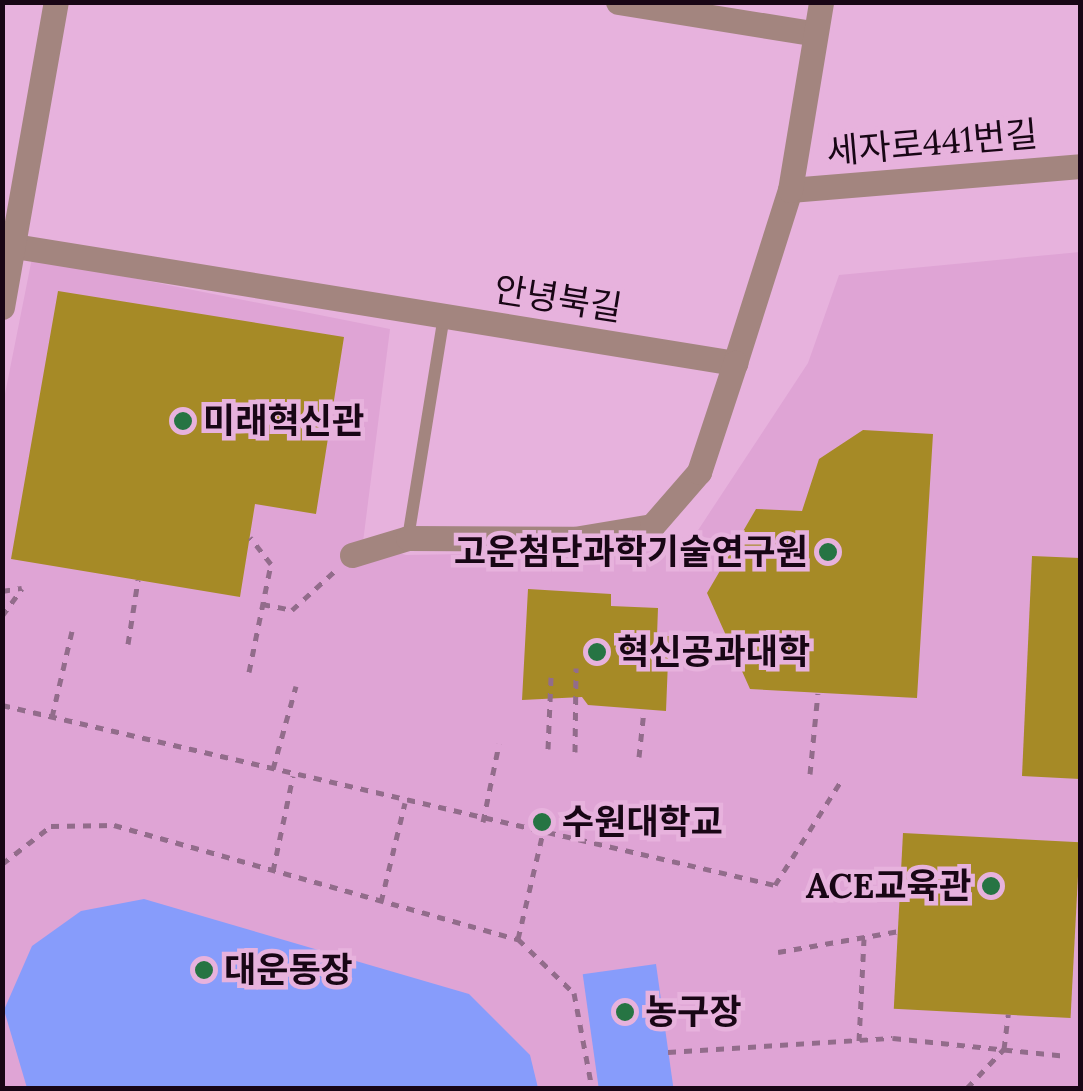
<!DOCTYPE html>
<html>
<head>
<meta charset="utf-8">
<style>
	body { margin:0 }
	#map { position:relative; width:1083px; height:1091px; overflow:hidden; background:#e7b2dd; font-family:Lora,"Noto Sans KR",serif }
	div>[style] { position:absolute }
	.built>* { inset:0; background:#dfa4d5 }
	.green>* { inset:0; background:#879cfb; transform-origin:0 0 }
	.building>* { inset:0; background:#a68a26; transform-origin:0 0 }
	.path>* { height:5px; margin-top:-2.5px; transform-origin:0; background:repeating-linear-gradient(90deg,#926c8b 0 8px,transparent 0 16px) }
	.service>* { height:12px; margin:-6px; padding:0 6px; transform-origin:6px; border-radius:6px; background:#a3857f }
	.minor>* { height:25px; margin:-12.5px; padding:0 12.5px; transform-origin:12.5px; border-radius:12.5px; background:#a3857f }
	.dots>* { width:28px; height:28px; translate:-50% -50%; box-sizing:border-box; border:5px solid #e7b2dd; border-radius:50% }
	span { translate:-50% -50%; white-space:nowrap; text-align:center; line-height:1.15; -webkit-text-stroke:9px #e7b2dd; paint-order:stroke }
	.street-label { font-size:35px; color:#180615 }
	.poi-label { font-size:35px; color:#180615; font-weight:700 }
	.left { translate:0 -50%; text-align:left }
	.right { translate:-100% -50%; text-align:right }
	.frame { position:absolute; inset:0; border:5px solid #180615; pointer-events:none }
</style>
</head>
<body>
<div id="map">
	<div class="built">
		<i style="clip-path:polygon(1080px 252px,1080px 1088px,3px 1088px,2px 409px,32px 258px,390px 329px,363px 542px,406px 555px,685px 550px,808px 363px,839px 275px)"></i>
	</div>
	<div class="green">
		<i style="clip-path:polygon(144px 899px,469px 994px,530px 1055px,538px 1088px,27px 1088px,4px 1010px,32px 946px,81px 911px)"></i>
		<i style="left:656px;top:964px;width:125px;height:74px;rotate:82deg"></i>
	</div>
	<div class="building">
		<i style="clip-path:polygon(58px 291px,344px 337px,316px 514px,255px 504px,240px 597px,11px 559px)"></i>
		<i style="clip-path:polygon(863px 430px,933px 434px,917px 698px,750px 689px,707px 593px,756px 509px,802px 511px,819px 459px)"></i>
		<i style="clip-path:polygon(1032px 556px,1080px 558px,1080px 779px,1022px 776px)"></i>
		<i style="clip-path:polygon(528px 589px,611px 594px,611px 606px,658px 608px,657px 636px,669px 636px,666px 711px,588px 705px,582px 697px,522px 700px)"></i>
		<i style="left:903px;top:833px;width:177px;height:176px;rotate:3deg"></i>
	</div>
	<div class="path">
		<i style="left:2px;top:591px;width:20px;rotate:-9deg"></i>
		<i style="left:262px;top:604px;width:31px;rotate:11deg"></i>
		<i style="left:292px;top:610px;width:61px;rotate:-42.3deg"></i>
		<i style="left:2px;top:616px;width:34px;rotate:-54deg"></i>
		<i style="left:128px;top:644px;width:65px;rotate:-81.1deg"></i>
		<i style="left:249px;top:672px;width:110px;rotate:-78.5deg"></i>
		<i style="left:271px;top:564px;width:34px;rotate:-128deg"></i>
		<i style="left:2px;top:705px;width:794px;rotate:13.11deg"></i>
		<i style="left:775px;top:885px;width:127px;rotate:-57.6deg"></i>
		<i style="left:52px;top:717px;width:88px;rotate:-76.9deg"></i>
		<i style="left:548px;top:749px;width:72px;rotate:-87.6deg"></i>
		<i style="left:575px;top:752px;width:84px;rotate:-89.3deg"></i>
		<i style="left:639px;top:757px;width:47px;rotate:-83.9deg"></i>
		<i style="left:273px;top:769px;width:86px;rotate:-74.5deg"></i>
		<i style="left:810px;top:774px;width:81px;rotate:-84.4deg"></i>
		<i style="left:483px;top:822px;width:80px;rotate:-78.4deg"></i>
		<i style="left:2px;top:864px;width:62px;rotate:-37.8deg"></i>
		<i style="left:51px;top:826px;width:63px;rotate:-0.9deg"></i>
		<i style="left:114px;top:825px;width:420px;rotate:15.8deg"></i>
		<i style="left:518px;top:939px;width:78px;rotate:44deg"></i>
		<i style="left:574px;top:993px;width:97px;rotate:79.3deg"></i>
		<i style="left:273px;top:871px;width:97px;rotate:-78.1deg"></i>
		<i style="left:381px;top:902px;width:102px;rotate:-76.4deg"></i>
		<i style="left:518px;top:939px;width:105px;rotate:-76.8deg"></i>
		<i style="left:778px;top:952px;width:123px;rotate:-9.8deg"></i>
		<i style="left:859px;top:1041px;width:102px;rotate:-87.2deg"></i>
		<i style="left:668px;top:1052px;width:225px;rotate:-3.6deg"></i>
		<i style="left:893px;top:1038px;width:175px;rotate:5.9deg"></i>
		<i style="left:967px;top:1088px;width:54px;rotate:-46.5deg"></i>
		<i style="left:1004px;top:1049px;width:35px;rotate:-83deg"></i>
	</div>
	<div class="service">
		<i style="left:408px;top:538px;width:225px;rotate:-80.8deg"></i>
	</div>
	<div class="minor">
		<i style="left:618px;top:2px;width:195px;rotate:9.1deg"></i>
		<i style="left:790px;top:190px;width:291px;rotate:-4.7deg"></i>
		<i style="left:2px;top:244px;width:743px;rotate:9.22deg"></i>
		<i style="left:735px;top:363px;width:182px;rotate:-72.4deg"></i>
		<i style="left:790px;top:190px;width:191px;rotate:-80.6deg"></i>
		<i style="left:2px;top:307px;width:310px;rotate:-80deg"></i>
		<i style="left:352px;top:555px;width:59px;rotate:-16.9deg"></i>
		<i style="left:408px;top:538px;width:166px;rotate:0.3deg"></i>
		<i style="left:574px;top:539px;width:79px;rotate:-9.5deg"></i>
		<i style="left:652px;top:526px;width:72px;rotate:-49deg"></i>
		<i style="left:699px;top:472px;width:115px;rotate:-71.7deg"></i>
	</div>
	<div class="dots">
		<i style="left:183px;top:421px;background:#267443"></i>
		<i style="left:828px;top:552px;background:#267443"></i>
		<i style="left:597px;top:652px;background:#267443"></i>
		<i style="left:542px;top:822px;background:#267443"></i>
		<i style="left:991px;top:886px;background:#267443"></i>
		<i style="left:204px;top:970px;background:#267443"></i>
		<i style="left:625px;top:1012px;background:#267443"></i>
	</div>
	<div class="street-label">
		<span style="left:932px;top:143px;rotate:-5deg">세자로441번길</span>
		<span style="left:558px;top:299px;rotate:9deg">안녕북길</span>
	</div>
	<div class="poi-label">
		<span class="left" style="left:203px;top:421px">미래혁신관</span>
		<span class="right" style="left:808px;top:552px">고운첨단과학기술연구원</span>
		<span class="left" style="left:617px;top:652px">혁신공과대학</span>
		<span class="left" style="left:562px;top:822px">수원대학교</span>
		<span class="right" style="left:971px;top:886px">ACE교육관</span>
		<span class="left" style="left:224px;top:970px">대운동장</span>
		<span class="left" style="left:645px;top:1012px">농구장</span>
	</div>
	<div class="frame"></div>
</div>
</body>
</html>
